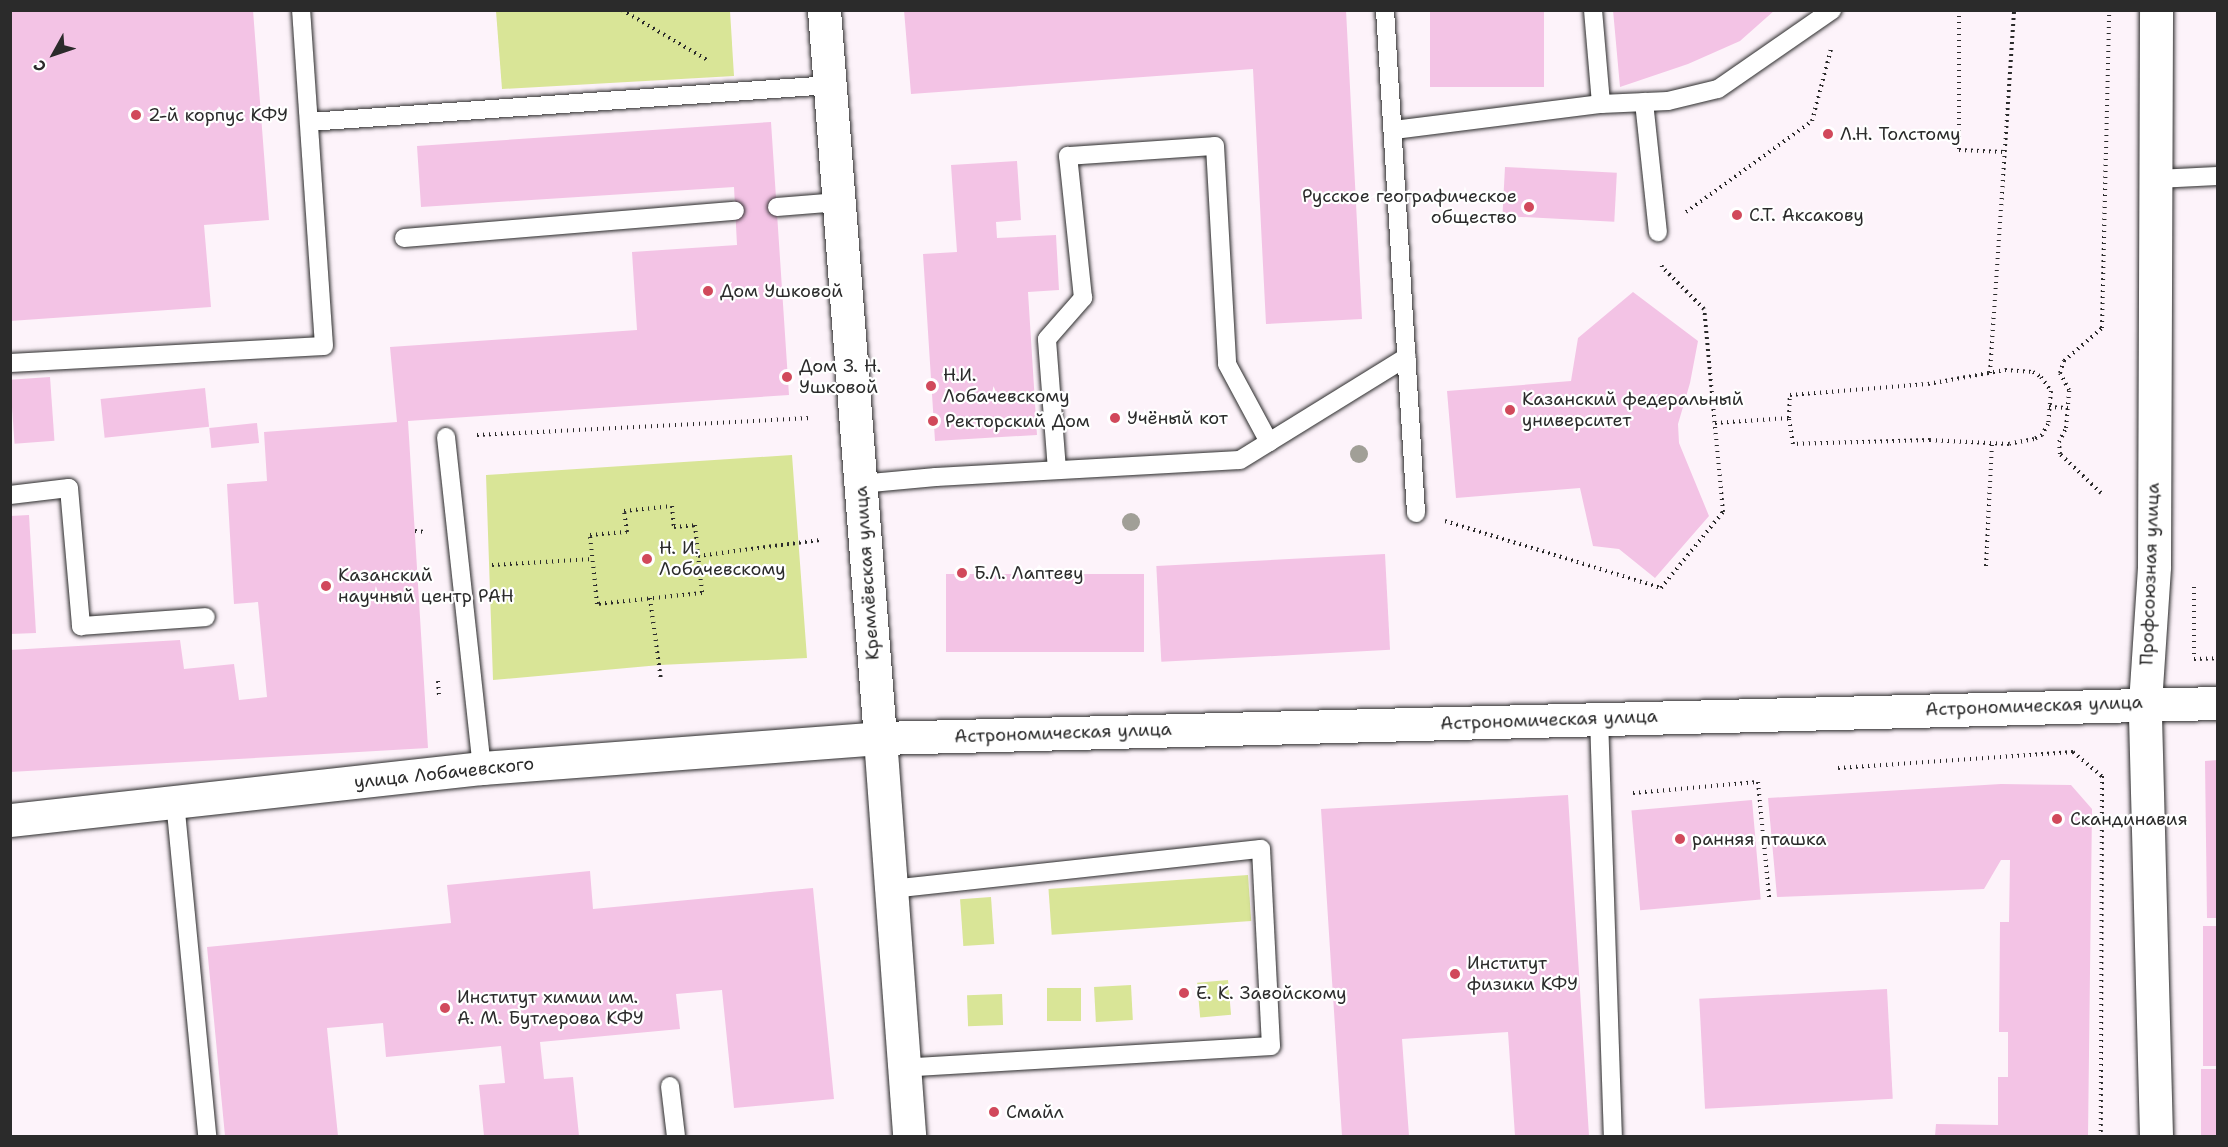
<!DOCTYPE html>
<html>
<head>
<meta charset="utf-8">
<style>
	body { margin:0 }
	#map { position:relative; width:2228px; height:1147px; overflow:hidden; background:#fdf3fa; font-family:"Shantell Sans",sans-serif }
	div>[style] { position:absolute }
	.green>* { inset:0; background:#d9e597; transform-origin:0 0 }
	.building>* { inset:0; background:#f3c3e5; transform-origin:0 0 }
	.path>* { height:4px; margin-top:-2px; transform-origin:0; background:repeating-linear-gradient(90deg,#2b2b2b 0 1.5px,transparent 0 6px) }
	.roads { filter:drop-shadow(0 0 2px #2b2b2b) drop-shadow(0 0 2px #2b2b2b) }
	.lane>* { height:18px; margin:-9px; padding:0 9px; transform-origin:9px; border-radius:9px; background:#fff }
	.street>* { height:33px; margin:-16.5px; padding:0 16.5px; transform-origin:16.5px; border-radius:16.5px; background:#fff }
	.secondary>* { height:33px; margin:-16.5px; padding:0 16.5px; transform-origin:16.5px; border-radius:16.5px; background:#fff }
	.trees>* { width:18px; height:18px; margin:-9px; border-radius:50%; background:#a19f97 }
	.dots>* { width:16px; height:16px; translate:-50% -50%; box-sizing:border-box; border:3px solid #fff; border-radius:50% }
	span { translate:-50% -50%; white-space:nowrap; text-align:center; line-height:1.15; -webkit-text-stroke:4.5px #fff; paint-order:stroke }
	.poi-label { font-size:18px; color:#2b2b2b }
	.left { translate:0 -50%; text-align:left }
	.right { translate:-100% -50%; text-align:right }
	.street-label { font-size:18px; color:#2b2b2b }
	.frame { position:absolute; inset:0; border:12px solid #2b2b2b; pointer-events:none }
	.north { position:absolute; left:24px; top:24px; width:60px; height:60px; -webkit-text-stroke:4px #fff; paint-order:stroke; rotate:230deg; font-size:16px; font-weight:700; line-height:24px; text-align:center; color:#2b2b2b }
	.north::after { content:''; display:block; margin:auto; width:21px; height:27px; background:#2b2b2b; clip-path:polygon(50% 0,100% 100%,50% 72%,0 100%) }
</style>
</head>
<body>
<div id="map">
	<div class="green">
		<i style="clip-path:polygon(496px 11px,730px 11px,734px 76px,502px 89px)"></i>
		<i style="clip-path:polygon(792px 455px,807px 658px,660px 665px,493px 680px,486px 475px)"></i>
		<i style="left:1248px;top:875px;width:46px;height:200px;rotate:86deg"></i>
		<i style="left:991px;top:897px;width:47px;height:31px;rotate:86deg"></i>
		<i style="left:1228px;top:980px;width:35px;height:31px;rotate:85deg"></i>
		<i style="left:1131px;top:985px;width:35px;height:37px;rotate:87deg"></i>
		<i style="left:1047px;top:988px;width:34px;height:33px"></i>
		<i style="left:1002px;top:994px;width:31px;height:35px;rotate:88deg"></i>
	</div>
	<div class="building">
		<i style="clip-path:polygon(10px 10px,253px 10px,269px 220px,204px 225px,211px 307px,10px 321px)"></i>
		<i style="clip-path:polygon(904px 10px,1346px 10px,1362px 319px,1266px 324px,1253px 69px,911px 94px)"></i>
		<i style="left:1430px;top:10px;width:114px;height:77px"></i>
		<i style="clip-path:polygon(1613px 10px,1775px 10px,1740px 41px,1688px 64px,1620px 87px)"></i>
		<i style="clip-path:polygon(771px 122px,789px 395px,408px 421px,428px 748px,10px 772px,10px 650px,180px 640px,184px 669px,234px 664px,239px 700px,267px 697px,258px 602px,234px 604px,227px 484px,267px 481px,264px 432px,397px 422px,390px 347px,637px 330px,632px 252px,737px 245px,734px 187px,421px 207px,417px 146px)"></i>
		<i style="clip-path:polygon(1017px 161px,1021px 220px,996px 222px,997px 238px,1056px 235px,1059px 290px,1028px 292px,1037px 435px,935px 441px,923px 254px,957px 252px,951px 165px)"></i>
		<i style="left:1505px;top:167px;width:112px;height:49px;rotate:3deg"></i>
		<i style="clip-path:polygon(1633px 292px,1698px 341px,1690px 383px,1678px 424px,1679px 443px,1709px 516px,1655px 578px,1619px 549px,1593px 546px,1580px 488px,1456px 498px,1447px 391px,1571px 381px,1578px 338px)"></i>
		<i style="left:50px;top:377px;width:64px;height:40px;rotate:86deg"></i>
		<i style="left:205px;top:388px;width:39px;height:105px;rotate:84deg"></i>
		<i style="left:257px;top:423px;width:20px;height:48px;rotate:84deg"></i>
		<i style="clip-path:polygon(29px 515px,36px 633px,10px 634px,10px 516px)"></i>
		<i style="left:1385px;top:554px;width:96px;height:229px;rotate:87deg"></i>
		<i style="left:946px;top:574px;width:198px;height:78px"></i>
		<i style="clip-path:polygon(2218px 760px,2218px 918px,2207px 918px,2205px 761px)"></i>
		<i style="clip-path:polygon(2001px 784px,2071px 785px,2092px 809px,2088px 1136px,1935px 1136px,1936px 1124px,1998px 1125px,1998px 1077px,2008px 1077px,2008px 1032px,1999px 1032px,2000px 922px,2009px 922px,2010px 860px,2001px 860px,1984px 889px,1777px 897px,1768px 798px)"></i>
		<i style="clip-path:polygon(1568px 795px,1589px 1136px,1515px 1136px,1508px 1032px,1402px 1039px,1409px 1136px,1342px 1136px,1321px 809px)"></i>
		<i style="left:1752px;top:800px;width:100px;height:121px;rotate:85deg"></i>
		<i style="clip-path:polygon(590px 871px,593px 909px,813px 888px,834px 1099px,734px 1108px,722px 990px,676px 994px,680px 1029px,540px 1042px,544px 1079px,573px 1077px,579px 1136px,484px 1136px,479px 1085px,505px 1083px,501px 1046px,386px 1057px,383px 1023px,327px 1028px,338px 1136px,225px 1136px,207px 947px,451px 923px,447px 885px)"></i>
		<i style="left:2203px;top:926px;width:15px;height:140px"></i>
		<i style="left:1887px;top:989px;width:110px;height:188px;rotate:87deg"></i>
		<i style="left:2201px;top:1069px;width:17px;height:67px"></i>
	</div>
	<div class="path">
		<i style="left:622px;top:10px;width:101px;rotate:30.4deg"></i>
		<i style="left:1959px;top:10px;width:140px;rotate:90deg"></i>
		<i style="left:1959px;top:150px;width:45px;rotate:2.5deg"></i>
		<i style="left:1686px;top:212px;width:155px;rotate:-35.8deg"></i>
		<i style="left:1812px;top:121px;width:74px;rotate:-75.2deg"></i>
		<i style="left:2005px;top:370px;width:28px;rotate:4deg"></i>
		<i style="left:2033px;top:372px;width:9px;rotate:32deg"></i>
		<i style="left:2041px;top:377px;width:17px;rotate:54deg"></i>
		<i style="left:2051px;top:391px;width:33px;rotate:95deg"></i>
		<i style="left:2048px;top:424px;width:13px;rotate:119deg"></i>
		<i style="left:2042px;top:435px;width:9px;rotate:153deg"></i>
		<i style="left:2034px;top:439px;width:25px;rotate:169deg"></i>
		<i style="left:2009px;top:444px;width:79px;rotate:-177.1deg"></i>
		<i style="left:1930px;top:440px;width:137px;rotate:178.3deg"></i>
		<i style="left:1793px;top:444px;width:26px;rotate:-99deg"></i>
		<i style="left:1789px;top:418px;width:23px;rotate:-88deg"></i>
		<i style="left:1790px;top:395px;width:138px;rotate:-4.6deg"></i>
		<i style="left:1928px;top:384px;width:78px;rotate:-10.3deg"></i>
		<i style="left:1990px;top:373px;width:364px;rotate:-86.2deg"></i>
		<i style="left:2049px;top:407px;width:19px;rotate:3deg"></i>
		<i style="left:1715px;top:423px;width:74px;rotate:-3.9deg"></i>
		<i style="left:477px;top:435px;width:335px;rotate:-2.9deg"></i>
		<i style="left:2101px;top:493px;width:57px;rotate:-136.4deg"></i>
		<i style="left:2060px;top:454px;width:12px;rotate:-95deg"></i>
		<i style="left:2059px;top:442px;width:16px;rotate:-63deg"></i>
		<i style="left:2066px;top:428px;width:38px;rotate:-85deg"></i>
		<i style="left:2069px;top:390px;width:19px;rotate:-118deg"></i>
		<i style="left:2060px;top:373px;width:13px;rotate:-72deg"></i>
		<i style="left:2064px;top:361px;width:50px;rotate:-41deg"></i>
		<i style="left:2102px;top:328px;width:318px;rotate:-88.7deg"></i>
		<i style="left:672px;top:506px;width:21px;rotate:85deg"></i>
		<i style="left:674px;top:527px;width:21px;rotate:-5deg"></i>
		<i style="left:695px;top:525px;width:68px;rotate:84.1deg"></i>
		<i style="left:702px;top:593px;width:106px;rotate:174deg"></i>
		<i style="left:597px;top:604px;width:69px;rotate:-95.8deg"></i>
		<i style="left:590px;top:535px;width:37px;rotate:-5deg"></i>
		<i style="left:627px;top:532px;width:21px;rotate:-98deg"></i>
		<i style="left:624px;top:511px;width:48px;rotate:-5.9deg"></i>
		<i style="left:1445px;top:521px;width:226px;rotate:17.2deg"></i>
		<i style="left:1661px;top:588px;width:98px;rotate:-50.8deg"></i>
		<i style="left:1723px;top:512px;width:204px;rotate:-95.3deg"></i>
		<i style="left:1704px;top:309px;width:59px;rotate:-135deg"></i>
		<i style="left:1662px;top:267px;width:5px;rotate:-101deg"></i>
		<i style="left:415px;top:531px;width:11px;rotate:5deg"></i>
		<i style="left:698px;top:556px;width:123px;rotate:-7.5deg"></i>
		<i style="left:492px;top:565px;width:101px;rotate:-3.4deg"></i>
		<i style="left:1986px;top:566px;width:122px;rotate:-87.2deg"></i>
		<i style="left:2194px;top:587px;width:72px;rotate:90deg"></i>
		<i style="left:2194px;top:659px;width:24px;rotate:-2deg"></i>
		<i style="left:650px;top:598px;width:83px;rotate:82.4deg"></i>
		<i style="left:438px;top:681px;width:14px;rotate:86deg"></i>
		<i style="left:1838px;top:768px;width:236px;rotate:-3.9deg"></i>
		<i style="left:2073px;top:752px;width:38px;rotate:40deg"></i>
		<i style="left:2102px;top:776px;width:360px;rotate:90.2deg"></i>
		<i style="left:1633px;top:793px;width:125px;rotate:-5deg"></i>
		<i style="left:1758px;top:782px;width:116px;rotate:84.5deg"></i>
	</div>
	<div class="roads">
		<div class="lane">
			<i style="left:1385px;top:10px;width:504px;rotate:86.47deg"></i>
			<i style="left:1593px;top:10px;width:94px;rotate:85.1deg"></i>
			<i style="left:1644px;top:102px;width:131px;rotate:83.9deg"></i>
			<i style="left:309px;top:122px;width:522px;rotate:-4.06deg"></i>
			<i style="left:1394px;top:130px;width:209px;rotate:-7.2deg"></i>
			<i style="left:1601px;top:104px;width:67px;rotate:-2.6deg"></i>
			<i style="left:1668px;top:101px;width:51px;rotate:-13.5deg"></i>
			<i style="left:1718px;top:89px;width:139px;rotate:-34.7deg"></i>
			<i style="left:2156px;top:179px;width:62px;rotate:-2.8deg"></i>
			<i style="left:777px;top:207px;width:62px;rotate:-4.6deg"></i>
			<i style="left:404px;top:238px;width:332px;rotate:-4.7deg"></i>
			<i style="left:10px;top:363px;width:314px;rotate:-3.1deg"></i>
			<i style="left:324px;top:346px;width:337px;rotate:-93.9deg"></i>
			<i style="left:446px;top:437px;width:333px;rotate:83.8deg"></i>
			<i style="left:1057px;top:470px;width:131px;rotate:-94.4deg"></i>
			<i style="left:1047px;top:339px;width:55px;rotate:-48.7deg"></i>
			<i style="left:1083px;top:298px;width:143px;rotate:-96deg"></i>
			<i style="left:1068px;top:156px;width:147px;rotate:-3.9deg"></i>
			<i style="left:1215px;top:146px;width:218px;rotate:86.8deg"></i>
			<i style="left:1227px;top:364px;width:89px;rotate:61.7deg"></i>
			<i style="left:860px;top:484px;width:76px;rotate:-5.3deg"></i>
			<i style="left:936px;top:477px;width:304px;rotate:-3.2deg"></i>
			<i style="left:1240px;top:460px;width:196px;rotate:-31.7deg"></i>
			<i style="left:10px;top:495px;width:59px;rotate:-6.8deg"></i>
			<i style="left:69px;top:488px;width:139px;rotate:85deg"></i>
			<i style="left:81px;top:626px;width:125px;rotate:-4.1deg"></i>
			<i style="left:1599px;top:718px;width:418px;rotate:88.1deg"></i>
			<i style="left:175px;top:801px;width:337px;rotate:84.5deg"></i>
			<i style="left:891px;top:889px;width:372px;rotate:-6.2deg"></i>
			<i style="left:1261px;top:849px;width:197px;rotate:87.1deg"></i>
			<i style="left:1271px;top:1046px;width:368px;rotate:176.6deg"></i>
			<i style="left:670px;top:1086px;width:50px;rotate:83.2deg"></i>
		</div>
		<div class="street">
			<i style="left:824px;top:10px;width:730px;rotate:85.6deg"></i>
		</div>
		<div class="secondary">
			<i style="left:880px;top:738px;width:399px;rotate:85.8deg"></i>
			<i style="left:10px;top:820px;width:475px;rotate:-6.3deg"></i>
			<i style="left:482px;top:768px;width:399px;rotate:-4.3deg"></i>
			<i style="left:880px;top:738px;width:1338px;rotate:-1.5deg"></i>
			<i style="left:2156px;top:1136px;width:433px;rotate:-91.5deg"></i>
			<i style="left:2145px;top:703px;width:137px;rotate:-86.2deg"></i>
			<i style="left:2154px;top:566px;width:556px;rotate:-89.79deg"></i>
		</div>
	</div>
	<div class="trees">
		<i style="left:1359px;top:454px"></i>
		<i style="left:1131px;top:522px"></i>
	</div>
	<div class="dots">
		<i style="left:136px;top:115px;background:#d1495b"></i>
		<i style="left:1828px;top:134px;background:#d1495b"></i>
		<i style="left:1529px;top:207px;background:#d1495b"></i>
		<i style="left:1737px;top:215px;background:#d1495b"></i>
		<i style="left:708px;top:291px;background:#d1495b"></i>
		<i style="left:787px;top:377px;background:#d1495b"></i>
		<i style="left:931px;top:386px;background:#d1495b"></i>
		<i style="left:1510px;top:410px;background:#d1495b"></i>
		<i style="left:1115px;top:418px;background:#d1495b"></i>
		<i style="left:933px;top:421px;background:#d1495b"></i>
		<i style="left:647px;top:559px;background:#d1495b"></i>
		<i style="left:962px;top:573px;background:#d1495b"></i>
		<i style="left:326px;top:586px;background:#d1495b"></i>
		<i style="left:2057px;top:819px;background:#d1495b"></i>
		<i style="left:1680px;top:839px;background:#d1495b"></i>
		<i style="left:1455px;top:974px;background:#d1495b"></i>
		<i style="left:1184px;top:993px;background:#d1495b"></i>
		<i style="left:445px;top:1008px;background:#d1495b"></i>
		<i style="left:994px;top:1112px;background:#d1495b"></i>
	</div>
	<div class="poi-label">
		<span class="left" style="left:148px;top:115px">2-й корпус КФУ</span>
		<span class="left" style="left:1840px;top:134px">Л.Н. Толстому</span>
		<span class="right" style="left:1517px;top:207px">Русское географическое<br>общество</span>
		<span class="left" style="left:1749px;top:215px">С.Т. Аксакову</span>
		<span class="left" style="left:720px;top:291px">Дом Ушковой</span>
		<span class="left" style="left:799px;top:377px">Дом З. Н.<br>Ушковой</span>
		<span class="left" style="left:943px;top:386px">Н.И.<br>Лобачевскому</span>
		<span class="left" style="left:1522px;top:410px">Казанский федеральный<br>университет</span>
		<span class="left" style="left:1127px;top:418px">Учёный кот</span>
		<span class="left" style="left:945px;top:421px">Ректорский Дом</span>
		<span class="left" style="left:659px;top:559px">Н. И.<br>Лобачевскому</span>
		<span class="left" style="left:974px;top:573px">Б.Л. Лаптеву</span>
		<span class="left" style="left:338px;top:586px">Казанский<br>научный центр РАН</span>
		<span class="left" style="left:2070px;top:819px">Скандинавия</span>
		<span class="left" style="left:1692px;top:839px">ранняя пташка</span>
		<span class="left" style="left:1467px;top:974px">Институт<br>физики КФУ</span>
		<span class="left" style="left:1196px;top:993px">Е. К. Завойскому</span>
		<span class="left" style="left:457px;top:1008px">Институт химии им.<br>А. М. Бутлерова КФУ</span>
		<span class="left" style="left:1006px;top:1112px">Смайл</span>
	</div>
	<div class="street-label">
		<span style="left:867px;top:573px;rotate:-94deg">Кремлёвская улица</span>
		<span style="left:2150px;top:574px;rotate:-88deg">Профсоюзная улица</span>
		<span style="left:2034px;top:706px;rotate:-2deg">Астрономическая улица</span>
		<span style="left:1549px;top:720px;rotate:-2deg">Астрономическая улица</span>
		<span style="left:1063px;top:733px;rotate:-2deg">Астрономическая улица</span>
		<span style="left:444px;top:773px;rotate:-6deg">улица Лобачевского</span>
	</div>
	<div class="frame"></div>
	<div class="north">С</div>
</div>
</body>
</html>
